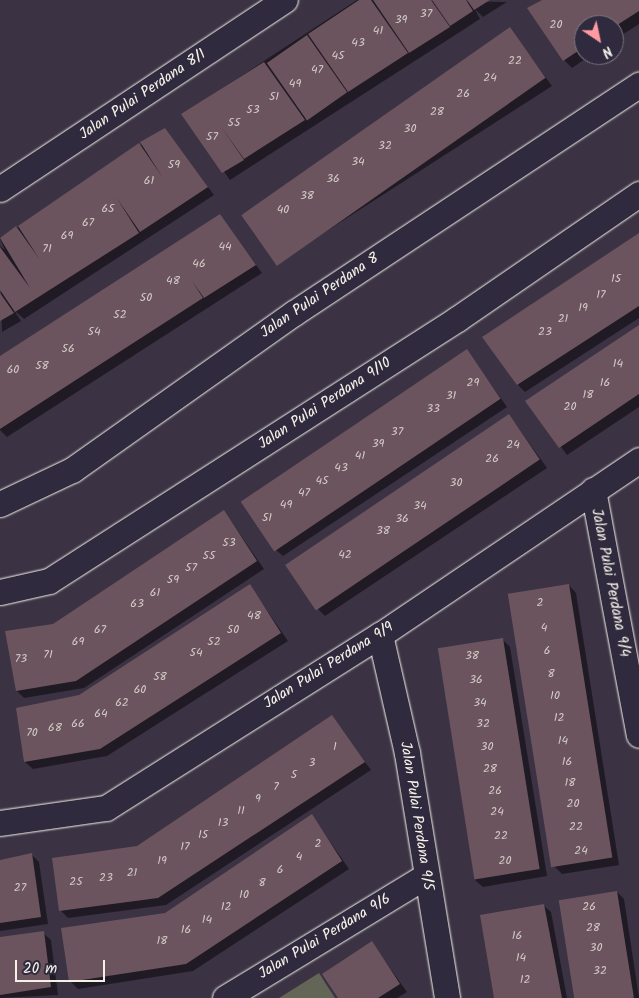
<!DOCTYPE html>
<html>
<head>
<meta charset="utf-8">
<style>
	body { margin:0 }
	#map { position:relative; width:639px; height:998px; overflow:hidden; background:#3b3244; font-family:Kalam,sans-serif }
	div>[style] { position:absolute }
	.green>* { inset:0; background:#636557 }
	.shadow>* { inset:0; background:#0007 }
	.building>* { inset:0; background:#6c545e; transform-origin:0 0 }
	.roads { filter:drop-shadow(0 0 1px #f4f1e8) drop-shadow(0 0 1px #f4f1e8) }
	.street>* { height:25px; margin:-12.5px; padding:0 12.5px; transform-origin:12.5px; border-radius:12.5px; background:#2f2a3d }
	span { translate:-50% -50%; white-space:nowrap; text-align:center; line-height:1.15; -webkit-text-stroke:4.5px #2f2a3d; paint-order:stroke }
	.number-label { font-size:12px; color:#d2cac6 }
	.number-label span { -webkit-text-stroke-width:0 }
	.street-label { font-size:15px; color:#f4f1e8 }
	.north { position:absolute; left:574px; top:15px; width:50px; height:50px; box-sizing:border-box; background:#2f2a3d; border:1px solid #7e7a81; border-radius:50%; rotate:146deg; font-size:14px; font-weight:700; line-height:20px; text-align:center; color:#f4f1e8 }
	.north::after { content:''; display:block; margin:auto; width:18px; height:22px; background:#ff9aa2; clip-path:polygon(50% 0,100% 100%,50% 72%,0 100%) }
	.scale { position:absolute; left:15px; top:960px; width:90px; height:22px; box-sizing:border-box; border:2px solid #f4f1e8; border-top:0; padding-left:6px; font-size:15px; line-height:18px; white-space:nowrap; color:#f4f1e8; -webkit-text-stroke:4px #2f2a3d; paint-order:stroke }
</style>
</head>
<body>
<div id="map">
	<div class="green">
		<i style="clip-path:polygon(319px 973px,335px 998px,279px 998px)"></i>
	</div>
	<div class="shadow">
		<i style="clip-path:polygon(357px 0,507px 2px,483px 17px,475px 9px,480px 19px,230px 180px,183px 114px)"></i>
		<i style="clip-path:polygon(543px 0,639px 0,639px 24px,614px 40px,614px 25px,584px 25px,584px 55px,591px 55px,572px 68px,564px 60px)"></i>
		<i style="clip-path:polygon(510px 29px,552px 86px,277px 263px,270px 256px)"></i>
		<i style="clip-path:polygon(165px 129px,214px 195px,24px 319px,14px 310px,21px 321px,2px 332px,0 246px,5px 250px,0 239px)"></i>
		<i style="clip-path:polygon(220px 216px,262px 273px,7px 437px,0 430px,0 357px)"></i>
		<i style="clip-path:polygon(639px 235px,639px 318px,525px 392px,517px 384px)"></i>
		<i style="clip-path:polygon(639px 328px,639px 407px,567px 455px,527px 401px)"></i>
		<i style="clip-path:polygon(467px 351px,507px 407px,283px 556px,275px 549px)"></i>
		<i style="clip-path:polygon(509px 415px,547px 468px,325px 616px,317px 608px)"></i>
		<i style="clip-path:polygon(224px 511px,264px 569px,84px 688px,24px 698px,17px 691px,53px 626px)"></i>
		<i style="clip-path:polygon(569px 585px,576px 593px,619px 865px,562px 874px,554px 866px)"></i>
		<i style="clip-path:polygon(250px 586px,288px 641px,107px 756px,33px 769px,25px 762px,79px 697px)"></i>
		<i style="clip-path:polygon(503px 640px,510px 647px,547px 876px,483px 887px,475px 880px,439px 653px)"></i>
		<i style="clip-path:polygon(331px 717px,371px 770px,166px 905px,68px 918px,61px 911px,138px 847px)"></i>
		<i style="clip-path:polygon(312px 816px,349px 869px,193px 971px,78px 989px,71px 982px,63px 929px,165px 914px)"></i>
		<i style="clip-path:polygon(32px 855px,39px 862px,48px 924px,0 931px,0 860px)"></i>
		<i style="clip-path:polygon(617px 892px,624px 899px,639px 998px,577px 998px)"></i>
		<i style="clip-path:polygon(543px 905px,551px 912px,567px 998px,495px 998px)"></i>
		<i style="clip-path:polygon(43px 933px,51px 940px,58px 995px,0 998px,0 939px)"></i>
		<i style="clip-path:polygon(372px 943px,407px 992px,397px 998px,339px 998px)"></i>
	</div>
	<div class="building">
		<i style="clip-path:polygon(359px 0,371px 0,408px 53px,348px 92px,308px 34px)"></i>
		<i style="clip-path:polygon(373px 0,431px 0,450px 27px,409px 53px)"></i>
		<i style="clip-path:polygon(432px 0,466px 0,473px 11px,450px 26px)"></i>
		<i style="clip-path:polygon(467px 0,490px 0,474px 10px)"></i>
		<i style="clip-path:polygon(542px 0,639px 0,639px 11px,614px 27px,584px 25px,584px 47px,563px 61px,527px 8px)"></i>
		<i style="left:510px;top:27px;width:62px;height:328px;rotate:55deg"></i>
		<i style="left:307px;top:35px;width:70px;height:49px;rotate:55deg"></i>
		<i style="clip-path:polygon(264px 62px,305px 120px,244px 159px,220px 125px,244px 160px,222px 173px,181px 114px)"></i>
		<i style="clip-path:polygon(165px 128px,208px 187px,140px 232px,116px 197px,139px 233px,15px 312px,0 290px,0 247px,30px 288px,0 238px,16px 226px,40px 260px,18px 226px,139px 143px,163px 178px,140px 142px)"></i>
		<i style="clip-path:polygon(220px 214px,256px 265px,204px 298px,192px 281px,203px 298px,0 429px,0 356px)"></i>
		<i style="clip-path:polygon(639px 233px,639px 306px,517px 385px,482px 337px)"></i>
		<i style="clip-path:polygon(0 293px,14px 313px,0 321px)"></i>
		<i style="clip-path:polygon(639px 325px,639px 394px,559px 448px,525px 401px)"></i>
		<i style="left:467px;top:349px;width:60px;height:273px;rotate:56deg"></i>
		<i style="left:509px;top:414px;width:55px;height:270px;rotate:56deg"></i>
		<i style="clip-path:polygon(224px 510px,257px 561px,76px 681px,16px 691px,5px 631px,53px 624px)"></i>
		<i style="clip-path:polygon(250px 584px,281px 633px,100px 749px,24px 762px,16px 708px,79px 695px)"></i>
		<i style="left:569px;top:584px;width:277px;height:62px;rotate:81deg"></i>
		<i style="left:503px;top:638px;width:234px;height:66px;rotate:81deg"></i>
		<i style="clip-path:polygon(332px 715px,365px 762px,158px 898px,59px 911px,52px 858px,137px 846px)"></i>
		<i style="clip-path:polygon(312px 814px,342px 861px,186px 964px,69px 982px,61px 928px,165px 913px)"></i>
		<i style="clip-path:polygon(32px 853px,41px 917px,0 923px,0 860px)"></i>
		<i style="left:617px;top:891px;width:108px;height:59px;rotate:81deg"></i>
		<i style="clip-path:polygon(544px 904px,562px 998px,494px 998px,480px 915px)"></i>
		<i style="clip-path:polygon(44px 931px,51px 987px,0 995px,0 937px)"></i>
		<i style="clip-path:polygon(372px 941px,400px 984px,378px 998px,338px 998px,322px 974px)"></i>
	</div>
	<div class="roads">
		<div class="street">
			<i style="left:0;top:189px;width:342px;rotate:-33.6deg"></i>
			<i style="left:593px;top:490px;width:249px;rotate:79.4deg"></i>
			<i style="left:0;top:504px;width:80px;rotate:-25.3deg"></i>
			<i style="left:72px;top:470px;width:272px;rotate:-35.3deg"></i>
			<i style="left:294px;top:313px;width:414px;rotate:-33.5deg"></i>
			<i style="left:0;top:592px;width:50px;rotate:-12.7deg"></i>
			<i style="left:49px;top:581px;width:485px;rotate:-32.7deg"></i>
			<i style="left:457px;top:319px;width:221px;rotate:-34.5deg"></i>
			<i style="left:380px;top:635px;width:121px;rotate:77.1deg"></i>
			<i style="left:407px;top:753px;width:248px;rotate:80.7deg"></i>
			<i style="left:0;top:823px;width:107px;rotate:-8.1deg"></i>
			<i style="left:106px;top:808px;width:324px;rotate:-32.3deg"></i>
			<i style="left:380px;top:635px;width:313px;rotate:-34deg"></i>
			<i style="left:225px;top:998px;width:235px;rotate:-31.3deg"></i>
		</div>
	</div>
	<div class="number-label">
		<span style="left:426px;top:14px">37</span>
		<span style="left:401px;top:20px">39</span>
		<span style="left:556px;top:25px">20</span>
		<span style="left:378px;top:31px">41</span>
		<span style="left:358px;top:43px">43</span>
		<span style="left:338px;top:56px">45</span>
		<span style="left:515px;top:61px">22</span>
		<span style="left:317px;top:70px">47</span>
		<span style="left:490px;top:78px">24</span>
		<span style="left:295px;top:84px">49</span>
		<span style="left:463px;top:94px">26</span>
		<span style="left:274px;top:97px">51</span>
		<span style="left:253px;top:110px">53</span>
		<span style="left:437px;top:112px">28</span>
		<span style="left:234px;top:123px">55</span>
		<span style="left:410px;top:129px">30</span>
		<span style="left:212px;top:137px">57</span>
		<span style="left:385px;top:146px">32</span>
		<span style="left:358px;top:162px">34</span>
		<span style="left:174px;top:165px">59</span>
		<span style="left:333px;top:179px">36</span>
		<span style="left:149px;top:181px">61</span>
		<span style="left:307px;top:196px">38</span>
		<span style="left:108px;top:209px">65</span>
		<span style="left:283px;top:210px">40</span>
		<span style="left:88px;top:223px">67</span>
		<span style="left:67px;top:236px">69</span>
		<span style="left:225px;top:247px">44</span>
		<span style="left:47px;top:249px">71</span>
		<span style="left:199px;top:264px">46</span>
		<span style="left:616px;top:279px">15</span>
		<span style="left:173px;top:281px">48</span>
		<span style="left:601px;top:295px">17</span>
		<span style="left:146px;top:298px">50</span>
		<span style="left:583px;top:308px">19</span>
		<span style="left:120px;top:315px">52</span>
		<span style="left:563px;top:319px">21</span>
		<span style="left:94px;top:332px">54</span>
		<span style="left:545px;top:332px">23</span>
		<span style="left:68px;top:349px">56</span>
		<span style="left:618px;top:364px">14</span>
		<span style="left:42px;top:366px">58</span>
		<span style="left:13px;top:370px">60</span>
		<span style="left:473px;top:383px">29</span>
		<span style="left:605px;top:383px">16</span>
		<span style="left:588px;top:395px">18</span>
		<span style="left:451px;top:396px">31</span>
		<span style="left:570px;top:407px">20</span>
		<span style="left:433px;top:409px">33</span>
		<span style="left:397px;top:432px">37</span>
		<span style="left:378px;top:444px">39</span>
		<span style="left:513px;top:445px">24</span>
		<span style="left:360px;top:456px">41</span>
		<span style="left:492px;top:459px">26</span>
		<span style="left:341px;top:468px">43</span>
		<span style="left:322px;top:481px">45</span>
		<span style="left:456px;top:483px">30</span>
		<span style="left:304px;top:493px">47</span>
		<span style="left:286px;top:505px">49</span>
		<span style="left:420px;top:506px">34</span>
		<span style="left:267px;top:518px">51</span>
		<span style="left:402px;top:519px">36</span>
		<span style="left:383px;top:531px">38</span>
		<span style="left:229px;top:543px">53</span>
		<span style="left:345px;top:555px">42</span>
		<span style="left:209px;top:556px">55</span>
		<span style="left:191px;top:568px">57</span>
		<span style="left:173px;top:580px">59</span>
		<span style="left:155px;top:593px">61</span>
		<span style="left:540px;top:603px">2</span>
		<span style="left:137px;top:604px">63</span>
		<span style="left:254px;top:616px">48</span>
		<span style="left:544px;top:628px">4</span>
		<span style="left:100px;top:630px">67</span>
		<span style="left:233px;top:630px">50</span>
		<span style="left:78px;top:642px">69</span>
		<span style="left:214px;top:642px">52</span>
		<span style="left:547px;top:651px">6</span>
		<span style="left:196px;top:653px">54</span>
		<span style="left:48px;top:655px">71</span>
		<span style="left:472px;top:656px">38</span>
		<span style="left:21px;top:659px">73</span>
		<span style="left:551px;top:674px">8</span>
		<span style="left:160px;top:677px">58</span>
		<span style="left:476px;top:680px">36</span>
		<span style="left:140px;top:690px">60</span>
		<span style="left:555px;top:696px">10</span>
		<span style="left:122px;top:703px">62</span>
		<span style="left:480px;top:703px">34</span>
		<span style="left:101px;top:714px">64</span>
		<span style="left:559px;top:718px">12</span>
		<span style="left:78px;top:724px">66</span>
		<span style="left:483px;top:724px">32</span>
		<span style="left:55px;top:728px">68</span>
		<span style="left:32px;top:733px">70</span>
		<span style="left:563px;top:741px">14</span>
		<span style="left:335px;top:747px">1</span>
		<span style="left:487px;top:747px">30</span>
		<span style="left:567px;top:762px">16</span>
		<span style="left:312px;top:763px">3</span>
		<span style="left:490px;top:769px">28</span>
		<span style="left:294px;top:775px">5</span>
		<span style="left:570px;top:783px">18</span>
		<span style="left:276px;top:787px">7</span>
		<span style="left:495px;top:791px">26</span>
		<span style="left:258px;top:799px">9</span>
		<span style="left:573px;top:804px">20</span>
		<span style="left:241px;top:811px">11</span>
		<span style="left:497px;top:812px">24</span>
		<span style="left:223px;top:823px">13</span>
		<span style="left:576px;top:827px">22</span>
		<span style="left:203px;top:835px">15</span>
		<span style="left:501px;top:836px">22</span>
		<span style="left:318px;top:844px">2</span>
		<span style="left:185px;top:847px">17</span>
		<span style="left:581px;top:851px">24</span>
		<span style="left:299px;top:857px">4</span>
		<span style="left:162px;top:861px">19</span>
		<span style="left:505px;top:861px">20</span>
		<span style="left:280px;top:870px">6</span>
		<span style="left:132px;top:873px">21</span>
		<span style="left:106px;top:878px">23</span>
		<span style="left:76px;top:882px">25</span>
		<span style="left:262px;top:883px">8</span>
		<span style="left:20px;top:888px">27</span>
		<span style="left:244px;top:895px">10</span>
		<span style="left:226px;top:907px">12</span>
		<span style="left:589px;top:907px">26</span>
		<span style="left:207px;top:920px">14</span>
		<span style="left:593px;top:928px">28</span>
		<span style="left:186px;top:930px">16</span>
		<span style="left:517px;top:936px">16</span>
		<span style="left:162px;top:941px">18</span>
		<span style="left:596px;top:948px">30</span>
		<span style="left:521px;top:958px">14</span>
		<span style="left:600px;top:971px">32</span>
		<span style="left:525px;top:980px">12</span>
	</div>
	<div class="street-label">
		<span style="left:143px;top:95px;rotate:-34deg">Jalan Pulai Perdana 8/1</span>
		<span style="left:320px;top:296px;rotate:-34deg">Jalan Pulai Perdana 8</span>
		<span style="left:325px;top:404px;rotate:-33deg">Jalan Pulai Perdana 9/10</span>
		<span style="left:610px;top:583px;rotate:79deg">Jalan Pulai Perdana 9/4</span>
		<span style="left:329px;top:666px;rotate:-32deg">Jalan Pulai Perdana 9/9</span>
		<span style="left:416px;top:816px;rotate:81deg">Jalan Pulai Perdana 9/5</span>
		<span style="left:325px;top:937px;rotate:-31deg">Jalan Pulai Perdana 9/6</span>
	</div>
	<div class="north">N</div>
	<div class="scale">20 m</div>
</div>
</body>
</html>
